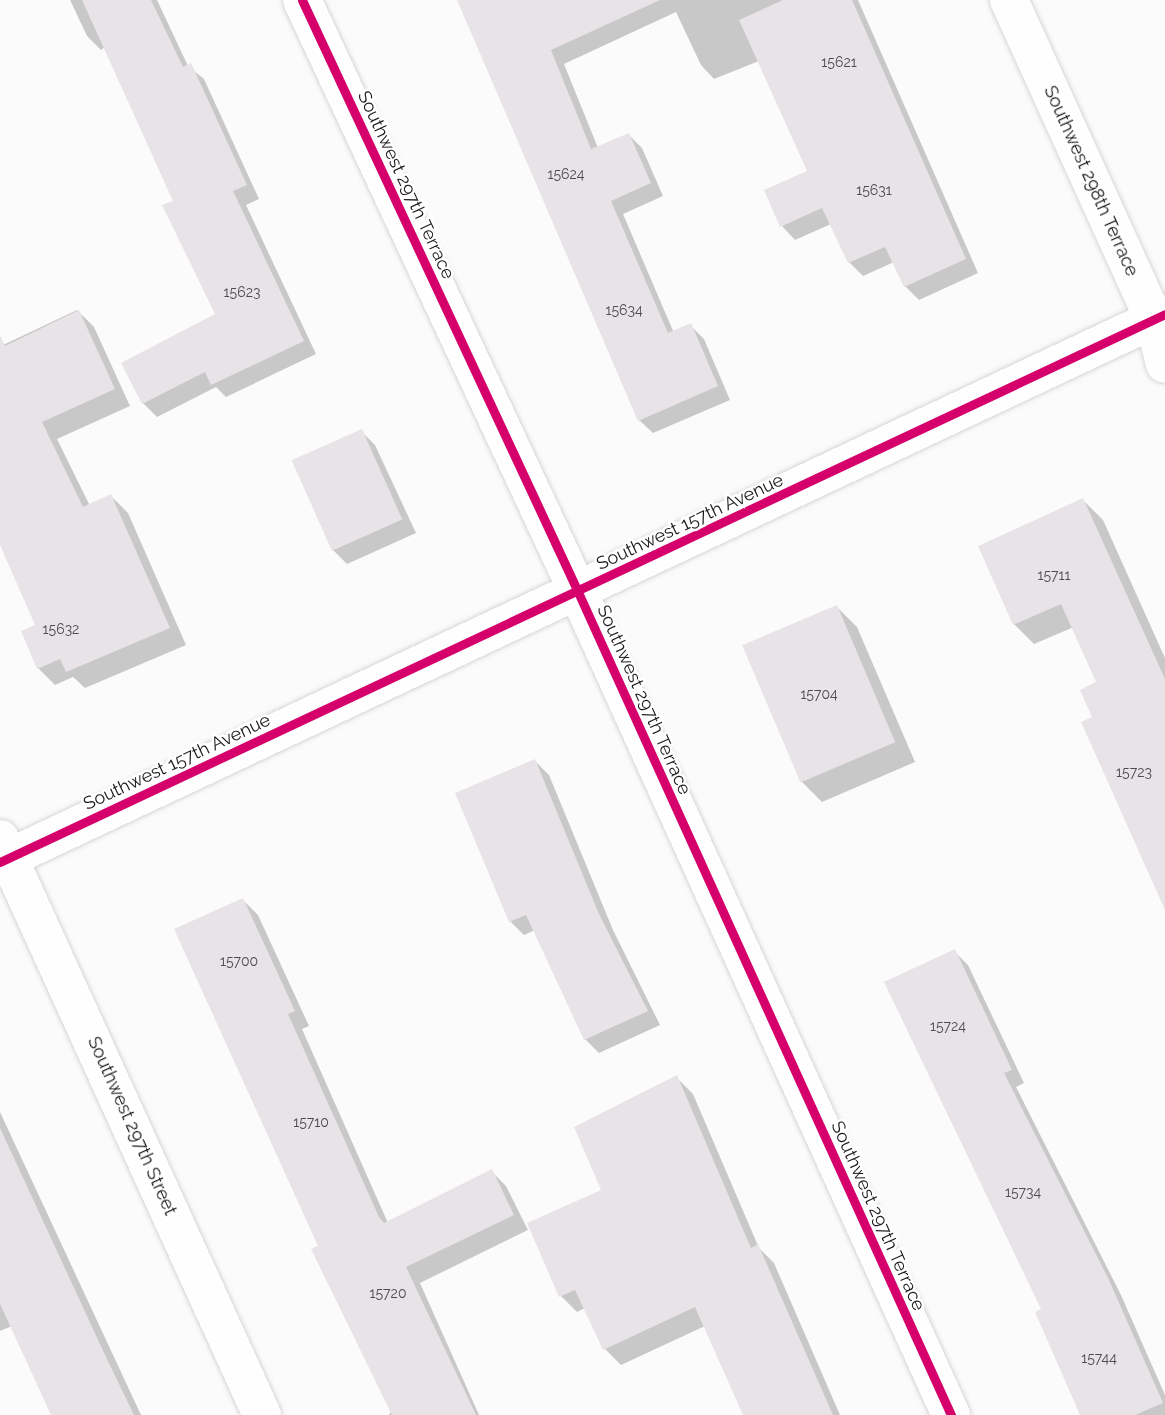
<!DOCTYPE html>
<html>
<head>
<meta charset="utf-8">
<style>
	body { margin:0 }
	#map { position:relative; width:1165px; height:1415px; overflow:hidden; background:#fcfbfc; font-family:Raleway,sans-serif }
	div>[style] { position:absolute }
	.shadow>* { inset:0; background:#0003 }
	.building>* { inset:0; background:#e7e3e7; transform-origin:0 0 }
	.roads { filter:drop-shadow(0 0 2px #d9d6d9) drop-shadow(0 0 2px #d9d6d9) }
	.minor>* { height:38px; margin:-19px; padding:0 19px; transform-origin:19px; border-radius:19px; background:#fffeff }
	.tertiary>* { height:38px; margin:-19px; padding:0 19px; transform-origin:19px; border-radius:19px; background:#fffeff }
	.cycleway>* { height:9px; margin:-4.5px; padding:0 4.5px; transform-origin:4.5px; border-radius:4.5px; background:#d6006c }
	span { translate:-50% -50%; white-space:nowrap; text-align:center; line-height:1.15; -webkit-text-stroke:5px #fff; paint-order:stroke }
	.number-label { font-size:14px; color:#4f4a50 }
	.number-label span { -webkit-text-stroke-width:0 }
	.street-label { font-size:18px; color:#1c171d }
</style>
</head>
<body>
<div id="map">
	<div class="shadow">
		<i style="clip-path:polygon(70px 0,157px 0,188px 66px,204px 79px,259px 199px,246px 205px,316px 354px,226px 397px,216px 387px,157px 417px,143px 403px,217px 315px,175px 202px,105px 47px,101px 50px,87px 36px)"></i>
		<i style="clip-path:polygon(459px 0,858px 0,978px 273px,919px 300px,905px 286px,894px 262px,863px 276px,849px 262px,831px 224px,795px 240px,782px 226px,809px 172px,759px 61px,714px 79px,701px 65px,676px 12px,564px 64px,598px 148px,629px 135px,642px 148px,663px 196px,623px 214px,674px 333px,690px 325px,704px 339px,730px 400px,653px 433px,639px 420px)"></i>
		<i style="clip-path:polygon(77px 310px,94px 327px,130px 406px,57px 439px,90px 506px,111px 496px,128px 513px,186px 645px,85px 688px,73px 677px,55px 685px,38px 668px,37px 626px,0 541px,0 338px,3px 345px)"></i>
		<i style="clip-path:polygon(361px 431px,375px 445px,416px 533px,347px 564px,333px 550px)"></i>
		<i style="clip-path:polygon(1083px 500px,1103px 520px,1165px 658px,1165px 904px,1095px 718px,1099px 683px,1074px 627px,1034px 644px,1014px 624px,980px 547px)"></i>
		<i style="clip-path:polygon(837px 607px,857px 627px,915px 762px,822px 802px,802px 782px,744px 647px)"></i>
		<i style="clip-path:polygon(535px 761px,549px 775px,613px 930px,660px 1025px,599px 1053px,585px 1039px,535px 930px,524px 935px,510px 921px)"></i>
		<i style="clip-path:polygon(243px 900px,258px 915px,309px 1026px,302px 1029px,388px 1223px,491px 1171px,506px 1186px,528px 1230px,420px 1283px,479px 1415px,389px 1415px,392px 1410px,320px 1247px)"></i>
		<i style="clip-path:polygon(954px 951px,968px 965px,1024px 1083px,1016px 1087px,1121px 1295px,1165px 1395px,1165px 1415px,1083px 1415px,1044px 1310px)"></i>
		<i style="clip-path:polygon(677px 1078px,693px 1094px,759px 1248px,774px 1263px,840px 1415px,745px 1415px,705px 1326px,621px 1365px,605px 1349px,585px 1308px,577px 1312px,561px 1296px,603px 1191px)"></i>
		<i style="clip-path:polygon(0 1112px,141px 1415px,53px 1415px,12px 1326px,0 1331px)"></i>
	</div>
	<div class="building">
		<i style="clip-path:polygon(82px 0,151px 0,183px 67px,191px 63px,247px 185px,233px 191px,304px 341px,211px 385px,205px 372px,142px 404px,121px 363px,215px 314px,162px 205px,173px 201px)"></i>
		<i style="clip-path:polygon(457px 0,660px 0,551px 50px,591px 149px,629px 133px,651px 183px,611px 201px,668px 333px,691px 323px,718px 386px,638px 421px)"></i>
		<i style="clip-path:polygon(783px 0,852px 0,966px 259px,904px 287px,885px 247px,848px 263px,822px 208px,780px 227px,764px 190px,807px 171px,739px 20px)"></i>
		<i style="clip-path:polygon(79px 310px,115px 389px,42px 422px,83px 507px,111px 494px,170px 628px,66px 672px,60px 659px,37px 669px,21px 631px,35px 625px,0 545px,0 335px,5px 346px)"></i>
		<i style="left:362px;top:429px;width:99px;height:77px;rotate:66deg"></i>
		<i style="clip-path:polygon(1083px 498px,1165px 679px,1165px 910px,1081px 722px,1092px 717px,1080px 690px,1096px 682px,1061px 604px,1013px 625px,978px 546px)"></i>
		<i style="left:837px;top:605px;width:149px;height:103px;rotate:67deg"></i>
		<i style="clip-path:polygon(535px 759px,599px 914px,648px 1011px,584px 1040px,526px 915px,509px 922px,455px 793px)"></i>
		<i style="clip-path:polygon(243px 898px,295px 1011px,288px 1014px,379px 1217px,384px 1223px,492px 1169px,514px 1215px,406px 1267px,476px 1415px,392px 1415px,311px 1249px,318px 1246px,174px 929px)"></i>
		<i style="clip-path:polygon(955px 949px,1012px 1070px,1004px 1073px,1109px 1280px,1163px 1403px,1135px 1415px,1080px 1415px,1035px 1312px,1041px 1309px,884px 982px)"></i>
		<i style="clip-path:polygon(677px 1075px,751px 1248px,758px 1244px,833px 1415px,743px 1415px,695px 1307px,603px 1350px,575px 1290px,559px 1297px,527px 1223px,601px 1190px,574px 1127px)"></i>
		<i style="clip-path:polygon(0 1128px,106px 1357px,134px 1415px,51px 1415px,0 1304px)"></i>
	</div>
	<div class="roads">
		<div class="minor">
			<i style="left:302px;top:0;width:653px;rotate:65deg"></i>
			<i style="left:578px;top:592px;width:904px;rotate:65.62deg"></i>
			<i style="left:1009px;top:0;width:350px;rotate:65.6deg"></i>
			<i style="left:1154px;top:319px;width:46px;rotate:76.3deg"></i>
			<i style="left:0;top:839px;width:633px;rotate:65.54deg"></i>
		</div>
		<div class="tertiary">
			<i style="left:0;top:862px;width:1287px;rotate:-25.19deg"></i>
		</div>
	</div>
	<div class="cycleway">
		<i style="left:302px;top:0;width:653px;rotate:65deg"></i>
		<i style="left:578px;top:592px;width:904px;rotate:65.62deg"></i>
		<i style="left:0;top:862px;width:1287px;rotate:-25.19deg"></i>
	</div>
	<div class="number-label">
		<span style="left:839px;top:62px">15621</span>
		<span style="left:566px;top:174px">15624</span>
		<span style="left:874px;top:190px">15631</span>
		<span style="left:242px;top:292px">15623</span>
		<span style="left:624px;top:310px">15634</span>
		<span style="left:1054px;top:575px">15711</span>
		<span style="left:61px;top:629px">15632</span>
		<span style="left:819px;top:694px">15704</span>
		<span style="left:1134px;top:772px">15723</span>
		<span style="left:239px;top:961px">15700</span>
		<span style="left:948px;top:1026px">15724</span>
		<span style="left:311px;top:1122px">15710</span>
		<span style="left:1023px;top:1192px">15734</span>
		<span style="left:388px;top:1293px">15720</span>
		<span style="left:1099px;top:1358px">15744</span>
	</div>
	<div class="street-label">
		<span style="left:1091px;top:181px;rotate:66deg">Southwest 298th Terrace</span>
		<span style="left:406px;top:185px;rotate:65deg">Southwest 297th Terrace</span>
		<span style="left:690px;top:522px;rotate:-25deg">Southwest 157th Avenue</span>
		<span style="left:644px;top:700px;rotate:66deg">Southwest 297th Terrace</span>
		<span style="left:177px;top:762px;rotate:-25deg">Southwest 157th Avenue</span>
		<span style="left:132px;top:1126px;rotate:66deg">Southwest 297th Street</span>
		<span style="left:878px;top:1216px;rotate:66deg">Southwest 297th Terrace</span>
	</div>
</div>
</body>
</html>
